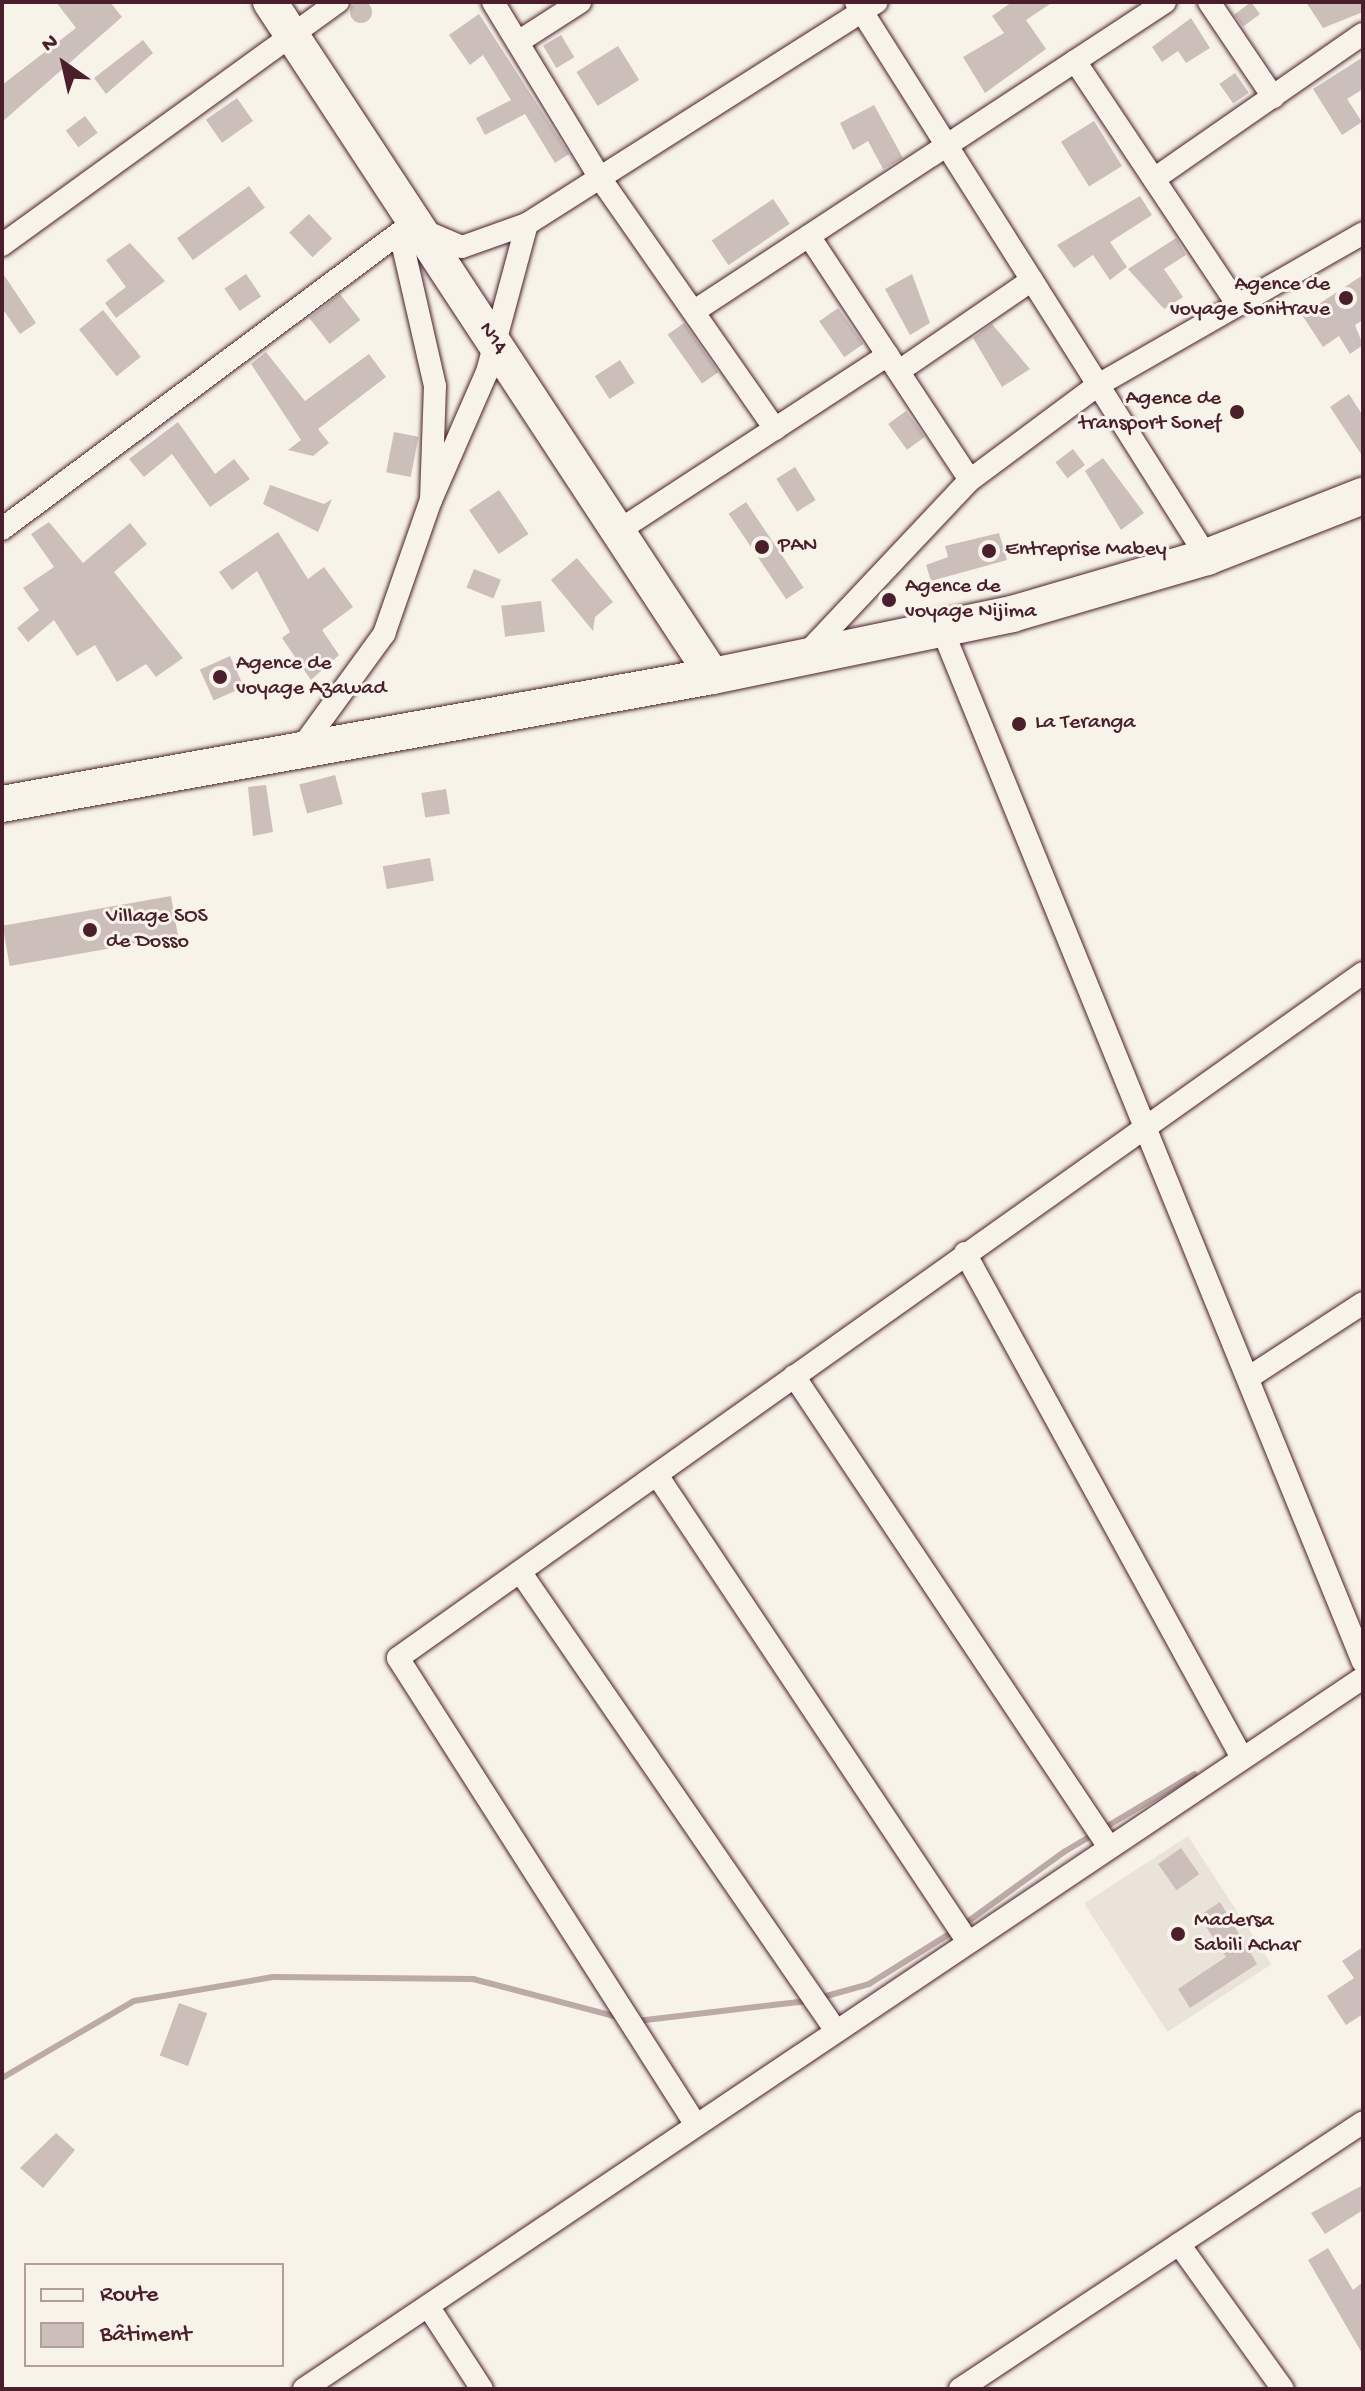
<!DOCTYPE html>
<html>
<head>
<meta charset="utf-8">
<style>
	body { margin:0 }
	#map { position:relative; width:1365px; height:2391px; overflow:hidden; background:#f7f3e8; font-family:"Gochi Hand",sans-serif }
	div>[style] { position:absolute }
	.built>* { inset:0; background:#eae3da; transform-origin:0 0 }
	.stream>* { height:6px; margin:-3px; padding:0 3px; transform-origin:3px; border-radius:3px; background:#bcaaa7 }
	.building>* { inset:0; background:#ccbfb9; transform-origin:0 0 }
	.round { border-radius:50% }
	.roads { filter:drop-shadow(0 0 2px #4a1f2b) drop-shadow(0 0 2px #4a1f2b) }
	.minor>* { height:22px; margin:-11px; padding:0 11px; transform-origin:11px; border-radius:11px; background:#f7f3e8 }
	.primary>* { height:34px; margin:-17px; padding:0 17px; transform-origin:17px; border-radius:17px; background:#f7f3e8 }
	.trunk>* { height:36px; margin:-18px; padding:0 18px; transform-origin:18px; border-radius:18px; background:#f7f3e8 }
	.dots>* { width:22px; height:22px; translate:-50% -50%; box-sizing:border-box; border:4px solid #f7f3e8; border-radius:50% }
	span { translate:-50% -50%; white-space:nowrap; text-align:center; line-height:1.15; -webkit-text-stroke:6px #f7f3e8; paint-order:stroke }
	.poi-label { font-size:22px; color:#4a1f2b }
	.right { translate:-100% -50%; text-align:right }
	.left { translate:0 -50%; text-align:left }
	.street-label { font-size:22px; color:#4a1f2b }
	.frame { position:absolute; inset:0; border:4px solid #4a1f2b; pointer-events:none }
	.legend { position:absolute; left:24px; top:2263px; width:260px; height:104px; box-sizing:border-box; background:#f7f3e8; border:2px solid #b29e9c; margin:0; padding:10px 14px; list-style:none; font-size:24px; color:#4a1f2b }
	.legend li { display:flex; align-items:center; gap:16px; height:40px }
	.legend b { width:40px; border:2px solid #b29e9c }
	.north { position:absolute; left:24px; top:24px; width:80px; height:80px; -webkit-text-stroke:6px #f7f3e8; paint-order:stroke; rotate:326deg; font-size:22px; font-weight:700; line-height:32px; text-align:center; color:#4a1f2b }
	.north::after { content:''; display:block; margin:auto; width:28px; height:36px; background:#4a1f2b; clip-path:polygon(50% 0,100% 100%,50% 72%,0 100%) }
</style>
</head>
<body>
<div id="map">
	<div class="built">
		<i style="left:1188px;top:1836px;width:153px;height:124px;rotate:57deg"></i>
	</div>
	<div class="stream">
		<i style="left:963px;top:1925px;width:125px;rotate:-35.9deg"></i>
		<i style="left:1064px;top:1852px;width:152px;rotate:-30.8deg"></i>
		<i style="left:819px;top:1998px;width:52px;rotate:-15.6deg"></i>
		<i style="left:869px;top:1984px;width:100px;rotate:-31.9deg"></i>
		<i style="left:637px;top:2021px;width:172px;rotate:-6.7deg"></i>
		<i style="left:2px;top:2078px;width:153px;rotate:-30.3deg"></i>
		<i style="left:134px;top:2001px;width:141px;rotate:-9.8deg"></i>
		<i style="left:273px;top:1977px;width:200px;rotate:0.6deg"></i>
		<i style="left:473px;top:1979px;width:150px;rotate:14.7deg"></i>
	</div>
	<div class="building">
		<i class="round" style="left:350px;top:1px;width:22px;height:22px"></i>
		<i style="clip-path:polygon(56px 2px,110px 2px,122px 17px,2px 122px,2px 85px,76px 28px)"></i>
		<i style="clip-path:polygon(1012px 2px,1053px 2px,1026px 20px,1046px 49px,985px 93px,963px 57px,1004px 33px,992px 16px)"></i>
		<i style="left:1251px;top:2px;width:15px;height:21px;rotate:53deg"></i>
		<i style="clip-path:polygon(1306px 2px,1363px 2px,1363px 12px,1323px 28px)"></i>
		<i style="clip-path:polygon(479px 14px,569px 154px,555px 163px,525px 114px,485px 135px,476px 118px,511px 100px,483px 55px,470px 65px,449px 35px)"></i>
		<i style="clip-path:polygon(1191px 18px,1210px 48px,1186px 63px,1178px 51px,1162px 62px,1152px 47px)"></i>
		<i style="left:561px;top:35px;width:26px;height:21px;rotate:59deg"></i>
		<i style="clip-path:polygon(143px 40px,153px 53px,106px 94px,94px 78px)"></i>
		<i style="left:618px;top:46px;width:40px;height:49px;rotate:58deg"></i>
		<i style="clip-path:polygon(1363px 57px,1363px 89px,1347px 99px,1362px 122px,1342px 135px,1313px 89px)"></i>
		<i style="left:1235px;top:73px;width:24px;height:19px;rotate:55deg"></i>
		<i style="left:237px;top:98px;width:28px;height:38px;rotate:55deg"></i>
		<i style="clip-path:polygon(874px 105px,903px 158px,883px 169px,868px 141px,853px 150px,840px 123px)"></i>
		<i style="left:85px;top:116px;width:21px;height:24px;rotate:53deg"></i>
		<i style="left:1094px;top:121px;width:53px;height:39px;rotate:58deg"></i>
		<i style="left:249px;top:186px;width:27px;height:89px;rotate:54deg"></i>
		<i style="clip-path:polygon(1140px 196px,1152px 215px,1110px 242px,1127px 267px,1110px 280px,1093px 255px,1074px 268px,1057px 245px)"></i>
		<i style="left:773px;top:199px;width:30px;height:74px;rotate:56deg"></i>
		<i style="left:309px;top:214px;width:34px;height:27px;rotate:47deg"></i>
		<i style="clip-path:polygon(1176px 238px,1186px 255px,1164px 269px,1183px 297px,1164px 309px,1128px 269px)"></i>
		<i style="clip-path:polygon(130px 243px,165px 281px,116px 318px,105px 303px,126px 287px,106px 260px)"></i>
		<i style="clip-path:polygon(2px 272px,36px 323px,20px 334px,2px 308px)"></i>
		<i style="left:246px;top:274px;width:27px;height:26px;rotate:56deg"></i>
		<i style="clip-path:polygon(912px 274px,930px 323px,910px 335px,885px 289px)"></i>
		<i style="clip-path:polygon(1363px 275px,1363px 320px,1355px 325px,1363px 345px,1350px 354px,1339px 336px,1323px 347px,1302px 315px)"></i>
		<i style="left:340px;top:294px;width:33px;height:39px;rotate:52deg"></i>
		<i style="left:838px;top:308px;width:44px;height:23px;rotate:55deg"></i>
		<i style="left:103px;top:310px;width:60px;height:31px;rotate:51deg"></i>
		<i style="left:684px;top:323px;width:60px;height:20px;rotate:55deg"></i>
		<i style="clip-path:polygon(992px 324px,1030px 369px,1002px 387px,973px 338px)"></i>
		<i style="clip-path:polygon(266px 352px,305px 401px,369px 354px,386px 377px,318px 429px,329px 443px,313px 456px,288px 450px,301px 440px,251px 364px)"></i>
		<i style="left:620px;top:360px;width:27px;height:30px;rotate:57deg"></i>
		<i style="clip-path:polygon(1349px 394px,1363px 416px,1363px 457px,1330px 407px)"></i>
		<i style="left:906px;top:411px;width:32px;height:22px;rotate:54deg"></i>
		<i style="clip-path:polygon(178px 422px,215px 474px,234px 459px,250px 479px,210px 507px,172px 454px,144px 477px,129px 459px)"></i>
		<i style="left:394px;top:432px;width:25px;height:41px;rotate:11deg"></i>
		<i style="left:1073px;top:449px;width:20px;height:22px;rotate:53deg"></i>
		<i style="clip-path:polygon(1103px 458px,1144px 513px,1121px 530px,1085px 471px)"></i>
		<i style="left:795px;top:467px;width:39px;height:22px;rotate:58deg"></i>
		<i style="clip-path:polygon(270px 485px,324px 504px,332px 499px,318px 532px,263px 504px)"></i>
		<i style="left:499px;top:490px;width:53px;height:36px;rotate:56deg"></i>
		<i style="left:746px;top:502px;width:103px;height:21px;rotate:56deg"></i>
		<i style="clip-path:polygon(49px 522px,83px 563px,130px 523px,147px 544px,114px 572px,183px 658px,156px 677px,146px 664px,117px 682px,95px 645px,77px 656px,54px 620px,28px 642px,17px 628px,39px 610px,23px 588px,54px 567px,31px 534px)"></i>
		<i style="clip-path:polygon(278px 532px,308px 579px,324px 567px,353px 607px,322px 630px,339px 655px,311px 680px,282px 638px,290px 632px,257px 571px,232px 590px,219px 572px)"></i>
		<i style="clip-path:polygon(999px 533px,1007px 560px,931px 581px,926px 565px,948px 557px,945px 546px)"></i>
		<i style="clip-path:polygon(577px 558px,613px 602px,595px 617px,593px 631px,551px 580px)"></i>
		<i style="left:474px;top:569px;width:29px;height:20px;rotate:22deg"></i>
		<i style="left:541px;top:601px;width:31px;height:40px;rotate:83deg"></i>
		<i style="left:230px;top:656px;width:34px;height:33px;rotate:66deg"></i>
		<i style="left:335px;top:775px;width:30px;height:37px;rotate:75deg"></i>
		<i style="clip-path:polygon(266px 785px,273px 832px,253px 836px,248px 787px)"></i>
		<i style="left:446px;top:789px;width:25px;height:25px;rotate:81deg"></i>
		<i style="left:430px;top:858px;width:23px;height:48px;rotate:80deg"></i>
		<i style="left:171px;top:896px;width:41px;height:171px;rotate:80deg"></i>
		<i style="left:1181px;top:1848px;width:32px;height:28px;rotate:55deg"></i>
		<i style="clip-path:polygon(1220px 1902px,1257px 1964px,1190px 2008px,1178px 1989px,1226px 1957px,1199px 1916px)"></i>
		<i style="clip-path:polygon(1363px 1947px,1363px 2014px,1346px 2025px,1327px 1996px,1354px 1978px,1342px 1961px)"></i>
		<i style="left:179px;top:2003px;width:30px;height:56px;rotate:20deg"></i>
		<i style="clip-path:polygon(56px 2133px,75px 2150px,43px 2188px,20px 2168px)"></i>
		<i style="clip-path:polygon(1363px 2185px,1363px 2210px,1325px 2234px,1311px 2213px)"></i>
		<i style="clip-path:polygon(1328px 2248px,1353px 2290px,1363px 2282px,1363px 2355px,1308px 2260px)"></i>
	</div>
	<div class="roads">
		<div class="minor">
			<i style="left:493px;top:2px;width:206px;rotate:58.7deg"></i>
			<i style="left:600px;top:178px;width:306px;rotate:55.1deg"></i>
			<i style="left:856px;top:2px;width:657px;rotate:57.69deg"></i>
			<i style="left:1209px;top:2px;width:115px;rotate:56deg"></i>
			<i style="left:518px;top:42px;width:74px;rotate:-32.8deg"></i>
			<i style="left:1075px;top:61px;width:293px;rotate:56.3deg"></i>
			<i style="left:1154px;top:179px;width:254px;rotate:-34.8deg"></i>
			<i style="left:809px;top:236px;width:292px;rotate:56.6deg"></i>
			<i style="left:2px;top:245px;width:415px;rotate:-35.9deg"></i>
			<i style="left:696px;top:310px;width:561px;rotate:-33.29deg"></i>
			<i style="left:899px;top:371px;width:161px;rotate:-34.4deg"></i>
			<i style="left:431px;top:500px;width:140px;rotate:-66.4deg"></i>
			<i style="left:487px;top:372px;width:153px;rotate:-74.9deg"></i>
			<i style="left:527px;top:224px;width:414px;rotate:-32.4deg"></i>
			<i style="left:2px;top:529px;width:509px;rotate:-36.69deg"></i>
			<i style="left:410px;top:225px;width:56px;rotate:22.9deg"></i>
			<i style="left:462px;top:247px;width:69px;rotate:-19.5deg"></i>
			<i style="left:618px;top:531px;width:322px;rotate:-33.1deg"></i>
			<i style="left:942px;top:629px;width:1115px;rotate:67.83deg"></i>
			<i style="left:804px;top:656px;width:242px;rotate:-46.7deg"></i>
			<i style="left:970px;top:480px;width:159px;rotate:-36.6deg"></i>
			<i style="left:1098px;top:385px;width:305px;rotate:-29.8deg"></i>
			<i style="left:299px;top:751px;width:145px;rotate:-54deg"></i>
			<i style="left:384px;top:634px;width:142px;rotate:-70.7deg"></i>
			<i style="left:431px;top:500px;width:114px;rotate:-88deg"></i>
			<i style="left:435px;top:386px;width:157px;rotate:-102.9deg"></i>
			<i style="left:965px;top:1253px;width:576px;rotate:61.25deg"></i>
			<i style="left:794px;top:1376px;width:567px;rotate:56.23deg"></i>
			<i style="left:1248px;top:1378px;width:137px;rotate:-33.1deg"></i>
			<i style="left:657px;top:1475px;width:561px;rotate:56.34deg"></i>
			<i style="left:521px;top:1573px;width:556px;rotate:55.48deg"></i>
			<i style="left:696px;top:2125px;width:554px;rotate:-122.54deg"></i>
			<i style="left:398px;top:1658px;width:1183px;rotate:-35.37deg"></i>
			<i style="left:1179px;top:2244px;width:178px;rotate:54.4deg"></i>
			<i style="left:428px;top:2306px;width:99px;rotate:57deg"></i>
			<i style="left:304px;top:2389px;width:1276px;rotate:-33.88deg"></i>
			<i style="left:960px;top:2389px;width:483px;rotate:-33.5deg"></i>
		</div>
		<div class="primary">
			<i style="left:270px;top:2px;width:807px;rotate:56.68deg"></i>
		</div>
		<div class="trunk">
			<i style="left:2px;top:804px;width:722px;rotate:-10.21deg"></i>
			<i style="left:713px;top:676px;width:305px;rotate:-11.7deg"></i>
			<i style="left:1012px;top:614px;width:203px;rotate:-16.3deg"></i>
			<i style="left:1207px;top:557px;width:168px;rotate:-21.4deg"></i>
		</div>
	</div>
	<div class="dots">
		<i style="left:1346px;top:298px;background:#4a1f2b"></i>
		<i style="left:1237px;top:412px;background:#4a1f2b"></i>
		<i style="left:762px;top:547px;background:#4a1f2b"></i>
		<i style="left:989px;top:551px;background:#4a1f2b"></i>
		<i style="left:889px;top:600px;background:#4a1f2b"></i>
		<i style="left:220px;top:677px;background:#4a1f2b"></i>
		<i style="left:1019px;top:724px;background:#4a1f2b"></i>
		<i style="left:90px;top:930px;background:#4a1f2b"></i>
		<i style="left:1178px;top:1934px;background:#4a1f2b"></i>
	</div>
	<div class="poi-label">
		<span class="right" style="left:1330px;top:298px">Agence de<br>voyage Sonitrave</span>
		<span class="right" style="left:1221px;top:412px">Agence de<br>transport Sonef</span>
		<span class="left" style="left:778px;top:547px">PAN</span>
		<span class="left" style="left:1005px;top:551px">Entreprise Mabey</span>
		<span class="left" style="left:905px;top:600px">Agence de<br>voyage Nijima</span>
		<span class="left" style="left:236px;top:677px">Agence de<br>voyage Azawad</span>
		<span class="left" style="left:1035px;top:724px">La Teranga</span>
		<span class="left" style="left:106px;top:930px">Village SOS<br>de Dosso</span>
		<span class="left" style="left:1194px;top:1934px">Madersa<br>Sabili Achar</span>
	</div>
	<div class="street-label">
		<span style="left:492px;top:339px;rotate:56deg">N14</span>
	</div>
	<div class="frame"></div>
	<ul class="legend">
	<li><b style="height:10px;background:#f7f3e8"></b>Route</li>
	<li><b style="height:22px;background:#ccbfb9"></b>Bâtiment</li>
	</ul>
	<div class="north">N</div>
</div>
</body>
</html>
